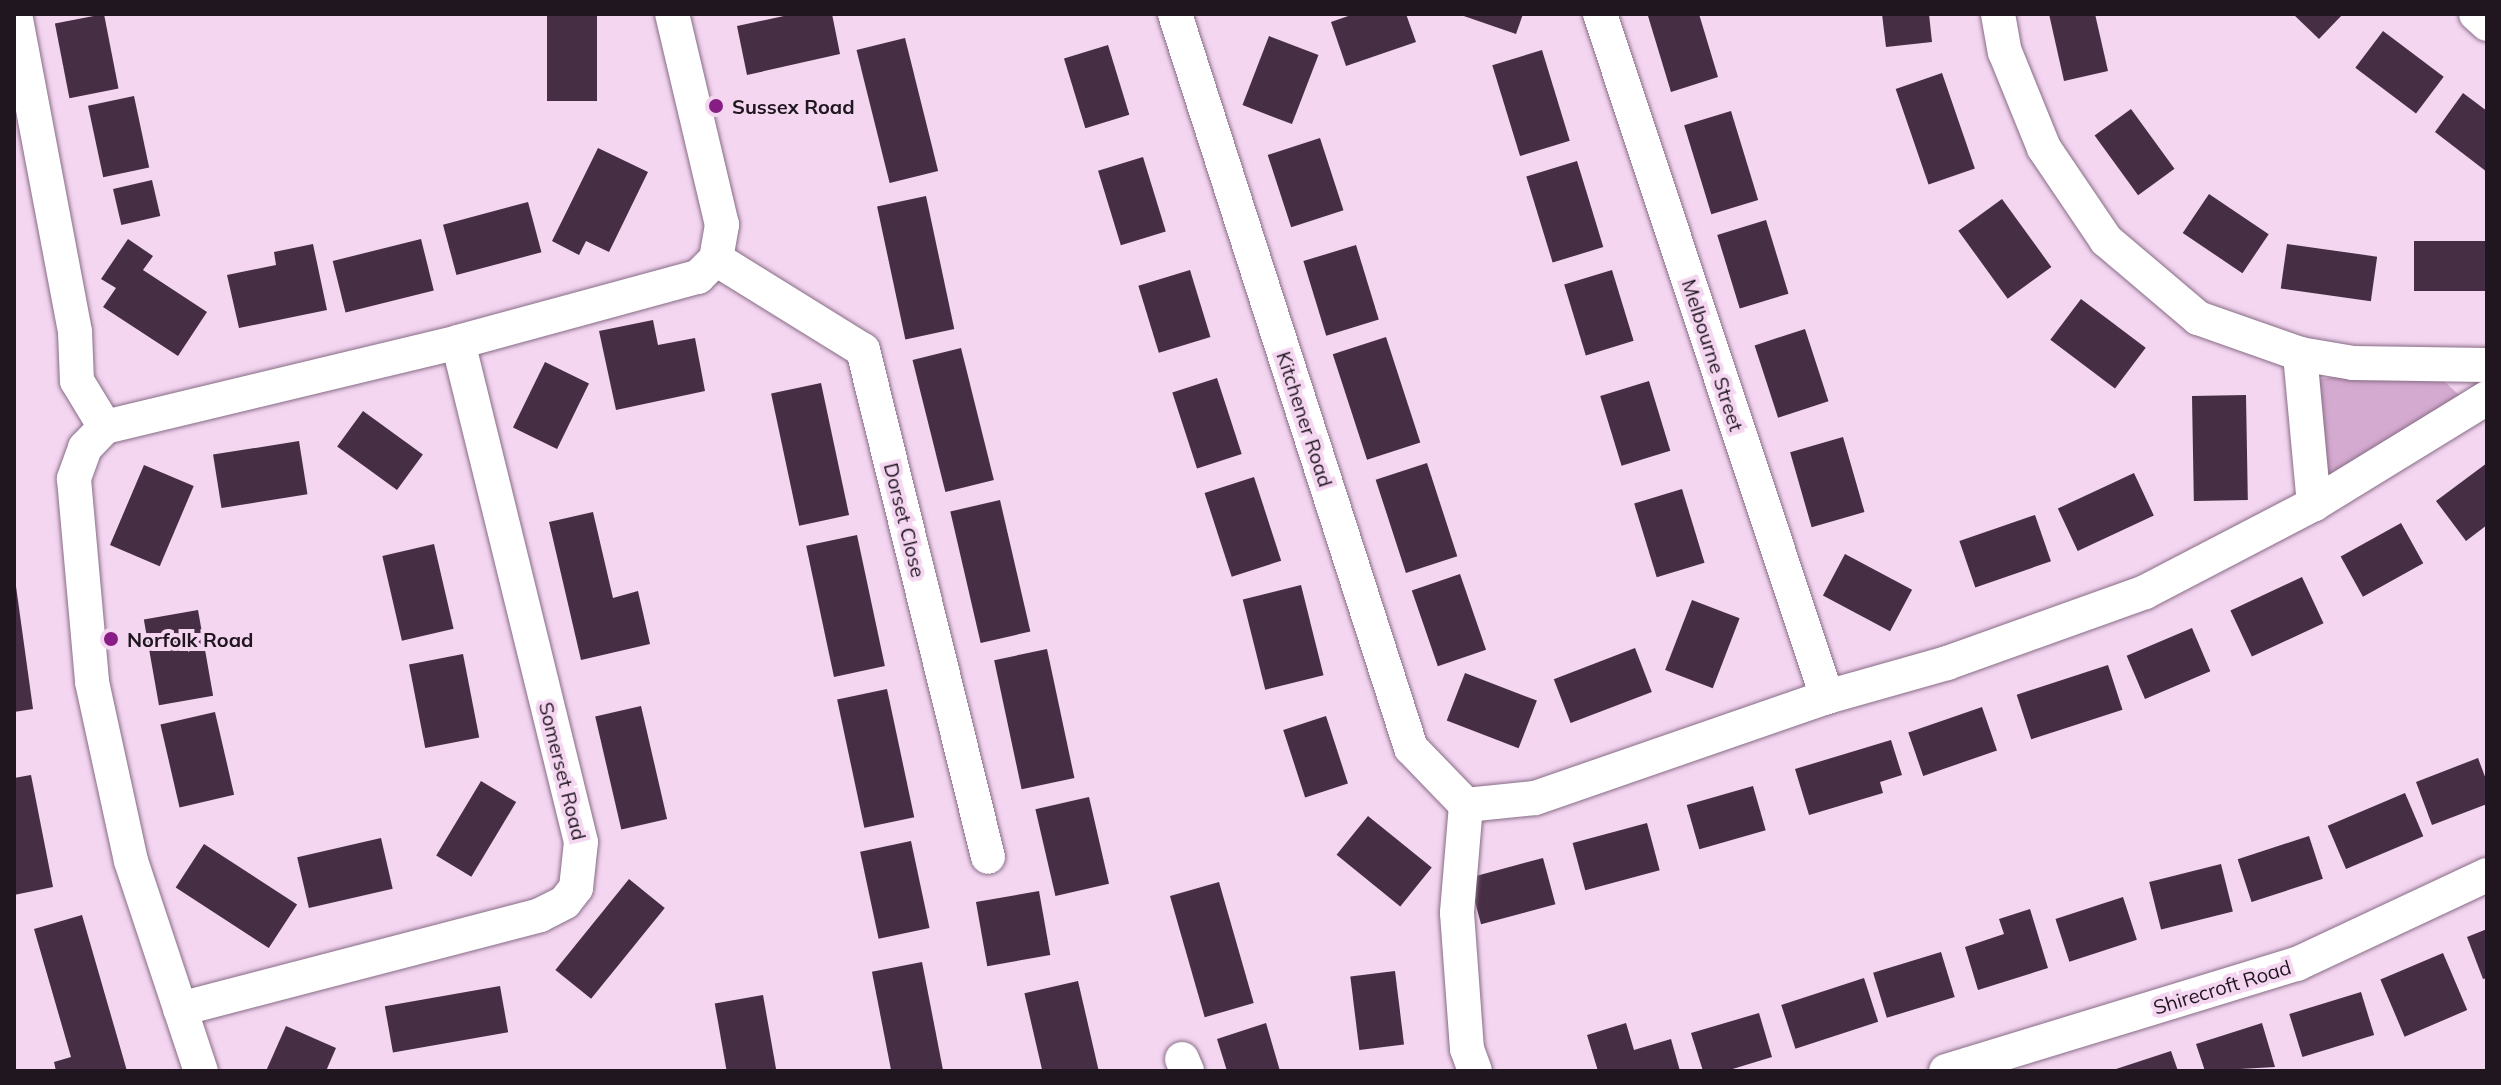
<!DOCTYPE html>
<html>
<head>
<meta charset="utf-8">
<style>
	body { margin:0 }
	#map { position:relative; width:2501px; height:1085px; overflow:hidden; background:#f4d6f1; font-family:Mulish,sans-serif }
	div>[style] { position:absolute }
	.green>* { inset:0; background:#d4aad0 }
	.building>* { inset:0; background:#462e44; transform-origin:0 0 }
	.roads { filter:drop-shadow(0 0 2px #876c85) drop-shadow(0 0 2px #876c85) }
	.minor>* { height:34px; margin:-17px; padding:0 17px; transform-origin:17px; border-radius:17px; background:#fff }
	.dots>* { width:22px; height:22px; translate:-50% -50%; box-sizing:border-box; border:4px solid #f4d6f1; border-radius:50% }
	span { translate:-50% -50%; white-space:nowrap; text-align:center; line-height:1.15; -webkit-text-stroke:8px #f4d6f1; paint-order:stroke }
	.poi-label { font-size:20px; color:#20161f; font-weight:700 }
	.left { translate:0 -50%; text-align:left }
	.street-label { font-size:20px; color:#20161f }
	.frame { position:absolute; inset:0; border:16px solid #20161f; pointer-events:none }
</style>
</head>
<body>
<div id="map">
	<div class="green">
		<i style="clip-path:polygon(2335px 377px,2444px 381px,2459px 395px,2403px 451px,2330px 495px,2302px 382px)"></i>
	</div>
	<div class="building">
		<i style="left:104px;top:14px;width:76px;height:50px;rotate:79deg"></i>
		<i style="left:547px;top:14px;width:50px;height:87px"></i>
		<i style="clip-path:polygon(793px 14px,832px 14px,840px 54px,747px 75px,737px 26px)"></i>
		<i style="clip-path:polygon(1354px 14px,1406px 14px,1416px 42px,1346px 66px,1331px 22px)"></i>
		<i style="clip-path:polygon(1458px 14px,1523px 14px,1516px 34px)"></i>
		<i style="clip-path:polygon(1656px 14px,1699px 14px,1718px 77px,1671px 92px,1648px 16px)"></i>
		<i style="clip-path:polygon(1882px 14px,1929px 14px,1932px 42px,1886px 47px)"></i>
		<i style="clip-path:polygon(2049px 14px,2095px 14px,2108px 71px,2064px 81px)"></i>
		<i style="clip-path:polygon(2293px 14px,2343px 14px,2319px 39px)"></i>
		<i style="left:2383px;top:31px;width:76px;height:46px;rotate:37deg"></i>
		<i style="left:1269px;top:36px;width:53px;height:74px;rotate:21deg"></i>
		<i style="left:905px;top:38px;width:137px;height:50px;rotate:76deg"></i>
		<i style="left:1108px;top:45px;width:73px;height:46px;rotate:73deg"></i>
		<i style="left:1542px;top:50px;width:95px;height:52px;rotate:73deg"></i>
		<i style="left:1942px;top:73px;width:101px;height:49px;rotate:71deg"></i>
		<i style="clip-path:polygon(2463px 93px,2487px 111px,2487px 172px,2435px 132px)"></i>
		<i style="left:134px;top:96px;width:73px;height:47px;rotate:78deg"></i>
		<i style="left:2131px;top:109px;width:74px;height:45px;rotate:54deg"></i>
		<i style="left:1731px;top:111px;width:93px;height:49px;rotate:73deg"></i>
		<i style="left:1320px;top:138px;width:76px;height:55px;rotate:72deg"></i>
		<i style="clip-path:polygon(598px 148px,648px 172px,609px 252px,586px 241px,579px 255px,552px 241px)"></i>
		<i style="left:1143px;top:157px;width:78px;height:47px;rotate:73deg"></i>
		<i style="left:1577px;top:161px;width:90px;height:53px;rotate:73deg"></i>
		<i style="left:152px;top:180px;width:37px;height:40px;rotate:77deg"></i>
		<i style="left:2209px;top:194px;width:72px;height:47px;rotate:34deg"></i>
		<i style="left:926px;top:196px;width:136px;height:50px;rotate:78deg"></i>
		<i style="left:2002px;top:199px;width:84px;height:54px;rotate:54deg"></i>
		<i style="left:528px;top:202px;width:52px;height:88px;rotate:75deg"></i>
		<i style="left:1766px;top:220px;width:77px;height:51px;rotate:73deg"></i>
		<i style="clip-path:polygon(128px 239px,153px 256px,143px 270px,207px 312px,178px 356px,103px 307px,116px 288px,101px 279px)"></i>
		<i style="left:421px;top:239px;width:53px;height:91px;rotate:76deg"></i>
		<i style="left:2487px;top:241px;width:50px;height:73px;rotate:90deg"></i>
		<i style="clip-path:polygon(313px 244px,327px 310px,239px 328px,227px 275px,276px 265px,274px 252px)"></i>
		<i style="left:2287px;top:244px;width:91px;height:45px;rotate:8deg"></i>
		<i style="left:1356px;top:245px;width:78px;height:55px;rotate:73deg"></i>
		<i style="left:1190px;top:270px;width:70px;height:54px;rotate:73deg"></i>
		<i style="left:1612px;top:270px;width:74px;height:50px;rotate:73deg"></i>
		<i style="left:2081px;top:299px;width:81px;height:51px;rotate:37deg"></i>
		<i style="clip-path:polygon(653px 320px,658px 345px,695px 338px,705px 391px,616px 410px,599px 331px)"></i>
		<i style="left:1805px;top:329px;width:76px;height:53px;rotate:72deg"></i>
		<i style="left:1386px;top:337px;width:111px;height:56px;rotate:72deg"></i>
		<i style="left:961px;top:348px;width:136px;height:50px;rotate:76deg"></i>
		<i style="left:545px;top:362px;width:49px;height:73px;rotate:26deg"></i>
		<i style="left:1217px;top:378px;width:80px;height:47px;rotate:72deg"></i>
		<i style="left:1649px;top:381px;width:73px;height:51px;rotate:73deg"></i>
		<i style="left:821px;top:383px;width:135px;height:51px;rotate:78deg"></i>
		<i style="left:2246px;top:395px;width:105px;height:54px;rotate:89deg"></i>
		<i style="left:363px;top:411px;width:74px;height:44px;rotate:36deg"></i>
		<i style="left:1843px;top:437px;width:78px;height:55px;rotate:74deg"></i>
		<i style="left:299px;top:441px;width:54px;height:87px;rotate:81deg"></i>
		<i style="left:1427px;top:463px;width:98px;height:54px;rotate:72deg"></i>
		<i style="clip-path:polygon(2487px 463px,2487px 525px,2466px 541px,2436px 501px)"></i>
		<i style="left:144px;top:465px;width:54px;height:87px;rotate:23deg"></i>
		<i style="left:2134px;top:473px;width:47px;height:84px;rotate:65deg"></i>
		<i style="left:1254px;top:477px;width:88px;height:52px;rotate:72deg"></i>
		<i style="left:1682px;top:489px;width:77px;height:50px;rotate:73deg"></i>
		<i style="left:1000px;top:500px;width:135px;height:51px;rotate:77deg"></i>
		<i style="clip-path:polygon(593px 512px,613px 598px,638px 591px,650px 644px,581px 660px,549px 522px)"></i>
		<i style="left:2035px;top:515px;width:49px;height:80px;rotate:71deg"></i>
		<i style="left:2401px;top:523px;width:46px;height:69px;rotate:61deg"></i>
		<i style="left:857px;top:535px;width:134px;height:52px;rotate:78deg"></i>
		<i style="left:434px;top:544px;width:87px;height:53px;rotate:77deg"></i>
		<i style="left:1845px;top:554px;width:76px;height:47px;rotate:28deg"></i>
		<i style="clip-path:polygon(14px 572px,33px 709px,14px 712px)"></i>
		<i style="left:1460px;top:574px;width:80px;height:51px;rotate:71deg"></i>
		<i style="left:2302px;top:577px;width:51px;height:79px;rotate:65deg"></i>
		<i style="left:1301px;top:585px;width:93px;height:60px;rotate:76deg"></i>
		<i style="left:1692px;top:600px;width:51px;height:75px;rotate:21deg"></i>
		<i style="left:198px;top:610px;width:87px;height:55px;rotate:80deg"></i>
		<i style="left:2192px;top:628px;width:47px;height:71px;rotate:67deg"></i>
		<i style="left:1635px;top:648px;width:47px;height:87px;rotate:69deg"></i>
		<i style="left:1047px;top:649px;width:132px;height:54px;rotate:78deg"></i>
		<i style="left:463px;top:654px;width:85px;height:55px;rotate:79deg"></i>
		<i style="left:2108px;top:665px;width:47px;height:96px;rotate:72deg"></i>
		<i style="left:1465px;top:673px;width:77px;height:51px;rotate:21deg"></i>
		<i style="left:887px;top:689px;width:131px;height:51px;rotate:78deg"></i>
		<i style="left:641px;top:706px;width:116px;height:47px;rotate:77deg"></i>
		<i style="left:1982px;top:707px;width:46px;height:78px;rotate:71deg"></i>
		<i style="left:215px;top:712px;width:85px;height:56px;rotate:77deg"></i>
		<i style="left:1326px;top:716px;width:71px;height:45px;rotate:72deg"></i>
		<i style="clip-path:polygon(1891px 740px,1902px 775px,1880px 782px,1883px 793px,1809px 815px,1795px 769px)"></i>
		<i style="clip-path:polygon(2478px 758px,2487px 782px,2487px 804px,2432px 825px,2416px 782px)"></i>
		<i style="clip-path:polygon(31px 775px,53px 887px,14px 895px,14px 778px)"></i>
		<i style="left:481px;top:781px;width:41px;height:87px;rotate:31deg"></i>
		<i style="left:1753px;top:786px;width:46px;height:69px;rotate:74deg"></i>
		<i style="left:2405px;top:793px;width:47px;height:84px;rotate:67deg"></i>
		<i style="left:1089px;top:797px;width:89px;height:55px;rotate:77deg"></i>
		<i style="left:1368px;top:816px;width:82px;height:50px;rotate:39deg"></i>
		<i style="left:1647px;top:823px;width:49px;height:77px;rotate:75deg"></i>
		<i style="left:2309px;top:836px;width:45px;height:75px;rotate:72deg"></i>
		<i style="left:381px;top:838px;width:52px;height:86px;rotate:77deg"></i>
		<i style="left:911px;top:841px;width:89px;height:52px;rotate:78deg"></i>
		<i style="left:204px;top:844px;width:111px;height:52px;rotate:33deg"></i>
		<i style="left:1543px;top:858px;width:48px;height:77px;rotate:75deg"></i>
		<i style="left:2221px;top:864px;width:49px;height:74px;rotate:76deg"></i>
		<i style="left:629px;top:879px;width:46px;height:117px;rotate:39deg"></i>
		<i style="left:1219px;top:882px;width:126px;height:51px;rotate:74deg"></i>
		<i style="left:1039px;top:891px;width:65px;height:64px;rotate:80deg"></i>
		<i style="left:2123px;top:897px;width:45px;height:71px;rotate:72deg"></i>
		<i style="clip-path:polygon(2030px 909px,2048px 968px,1978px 990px,1965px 947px,2004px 934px,1999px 919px)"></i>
		<i style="clip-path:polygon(82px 915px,127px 1071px,56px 1071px,54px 1062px,71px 1057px,34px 929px)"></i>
		<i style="clip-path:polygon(2487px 929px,2487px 978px,2483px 979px,2467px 937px)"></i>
		<i style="left:1941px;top:952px;width:47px;height:71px;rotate:73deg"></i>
		<i style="left:2443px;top:953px;width:62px;height:68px;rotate:67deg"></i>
		<i style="left:922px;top:962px;width:111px;height:51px;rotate:79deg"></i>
		<i style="left:1395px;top:971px;width:74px;height:45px;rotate:83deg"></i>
		<i style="left:1864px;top:978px;width:46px;height:87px;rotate:72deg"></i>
		<i style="left:1078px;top:981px;width:92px;height:55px;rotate:77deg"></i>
		<i style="left:500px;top:986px;width:47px;height:117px;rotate:80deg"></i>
		<i style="left:2361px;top:992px;width:45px;height:75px;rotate:73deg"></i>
		<i style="left:763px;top:995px;width:77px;height:49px;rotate:80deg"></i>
		<i style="clip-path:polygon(1759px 1013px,1772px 1057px,1726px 1071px,1703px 1071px,1691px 1033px)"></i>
		<i style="clip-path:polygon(1266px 1023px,1280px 1071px,1227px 1071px,1217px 1039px)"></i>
		<i style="clip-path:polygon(1626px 1023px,1634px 1050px,1671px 1039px,1680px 1071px,1598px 1071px,1587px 1035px)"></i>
		<i style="clip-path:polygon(2262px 1023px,2275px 1067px,2205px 1071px,2196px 1044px)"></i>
		<i style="clip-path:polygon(286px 1026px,336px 1048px,326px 1071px,266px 1071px)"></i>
		<i style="clip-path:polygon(2171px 1051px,2178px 1071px,2113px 1071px,2113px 1070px)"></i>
	</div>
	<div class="roads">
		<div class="minor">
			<i style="left:15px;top:14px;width:324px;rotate:79.3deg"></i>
			<i style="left:75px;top:332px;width:49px;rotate:87.7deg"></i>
			<i style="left:77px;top:381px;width:54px;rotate:58.7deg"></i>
			<i style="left:1175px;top:14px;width:771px;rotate:72.18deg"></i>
			<i style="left:1411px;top:748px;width:79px;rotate:46deg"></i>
			<i style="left:1600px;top:14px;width:720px;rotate:71.62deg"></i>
			<i style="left:1998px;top:14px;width:39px;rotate:80deg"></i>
			<i style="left:2005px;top:52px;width:104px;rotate:67.9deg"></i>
			<i style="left:2044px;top:148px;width:111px;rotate:56deg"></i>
			<i style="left:2106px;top:240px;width:121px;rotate:40.3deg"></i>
			<i style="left:2198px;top:318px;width:108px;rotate:19.4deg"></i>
			<i style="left:2300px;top:354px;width:54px;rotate:9.6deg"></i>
			<i style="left:2353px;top:363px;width:134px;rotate:0.9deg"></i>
			<i style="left:2476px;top:14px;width:15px;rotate:42deg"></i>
			<i style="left:716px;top:259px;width:173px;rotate:31.8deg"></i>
			<i style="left:863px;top:350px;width:522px;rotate:76.15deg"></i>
			<i style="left:2300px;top:354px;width:151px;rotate:84.7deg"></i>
			<i style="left:105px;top:427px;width:363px;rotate:-13.5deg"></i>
			<i style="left:458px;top:342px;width:249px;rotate:-15.2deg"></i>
			<i style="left:698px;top:277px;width:25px;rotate:-45deg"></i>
			<i style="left:716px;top:259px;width:35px;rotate:-80deg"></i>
			<i style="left:722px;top:225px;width:217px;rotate:-103.3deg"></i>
			<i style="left:105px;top:427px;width:29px;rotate:134deg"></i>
			<i style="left:85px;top:448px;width:33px;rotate:110deg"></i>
			<i style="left:74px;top:479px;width:204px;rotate:84.9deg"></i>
			<i style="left:92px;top:682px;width:183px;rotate:77.7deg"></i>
			<i style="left:131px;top:861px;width:221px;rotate:71.6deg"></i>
			<i style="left:1466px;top:805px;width:69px;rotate:-5.8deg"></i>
			<i style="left:1535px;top:798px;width:309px;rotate:-19.1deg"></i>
			<i style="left:1827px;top:697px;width:125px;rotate:-15.8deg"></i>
			<i style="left:1947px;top:663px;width:210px;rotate:-19.7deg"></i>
			<i style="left:2145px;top:592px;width:191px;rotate:-27.5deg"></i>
			<i style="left:2314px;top:504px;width:203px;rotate:-31.5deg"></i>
			<i style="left:1466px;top:805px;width:108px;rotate:94.8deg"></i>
			<i style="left:1457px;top:913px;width:136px;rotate:85.8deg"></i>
			<i style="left:1467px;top:1049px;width:23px;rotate:70deg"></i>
			<i style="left:180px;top:1009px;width:372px;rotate:-14.6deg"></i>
			<i style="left:540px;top:915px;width:28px;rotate:-27deg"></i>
			<i style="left:565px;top:902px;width:18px;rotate:-52deg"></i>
			<i style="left:576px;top:888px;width:46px;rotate:-83.8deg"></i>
			<i style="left:581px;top:842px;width:515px;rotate:-103.82deg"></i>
			<i style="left:1182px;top:1059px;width:13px;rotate:67deg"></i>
			<i style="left:1946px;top:1071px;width:367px;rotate:-17deg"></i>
			<i style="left:2297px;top:964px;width:210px;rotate:-25.1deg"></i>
		</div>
	</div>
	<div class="dots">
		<i style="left:716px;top:106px;background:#881e85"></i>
		<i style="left:111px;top:639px;background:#881e85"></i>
	</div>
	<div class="poi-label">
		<span class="left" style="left:732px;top:106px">Sussex Road</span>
		<span class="left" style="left:127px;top:639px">Norfolk Road</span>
	</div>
	<div class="street-label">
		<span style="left:1713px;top:355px;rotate:72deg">Melbourne Street</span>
		<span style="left:1305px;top:419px;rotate:72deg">Kitchener Road</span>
		<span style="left:905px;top:520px;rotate:76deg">Dorset Close</span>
		<span style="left:563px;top:771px;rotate:76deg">Somerset Road</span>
		<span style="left:2222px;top:987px;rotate:-17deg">Shirecroft Road</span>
	</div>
	<div class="frame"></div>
</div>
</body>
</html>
